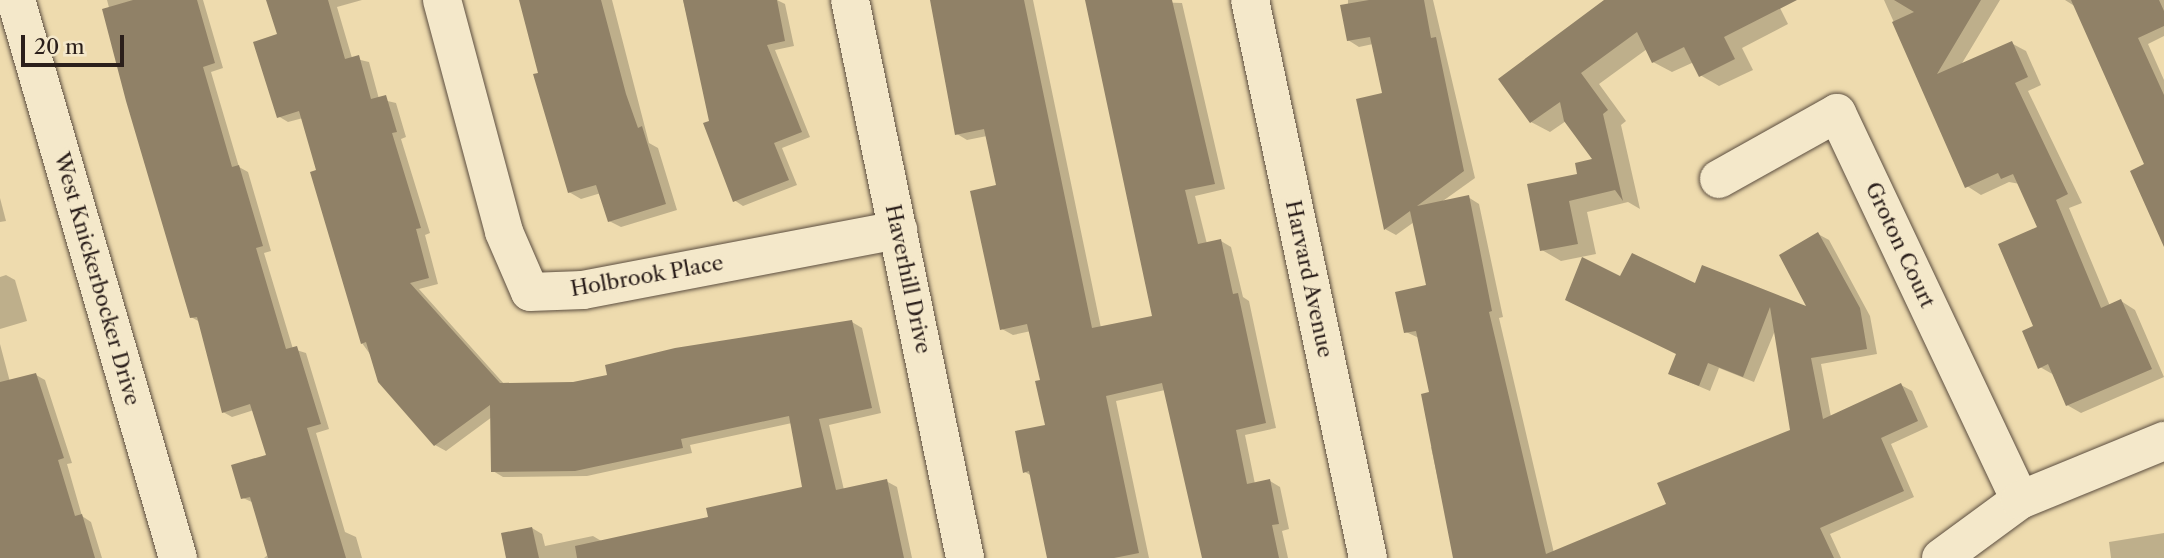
<!DOCTYPE html>
<html>
<head>
<meta charset="utf-8">
<style>
	body { margin:0 }
	#map { position:relative; width:2164px; height:558px; overflow:hidden; background:#eedbae; font-family:"Libre Caslon Text",serif }
	div>[style] { position:absolute }
	.shadow>* { inset:0; background:#0003 }
	.building>* { inset:0; background:#908167 }
	.roads { filter:drop-shadow(0 0 2px #5c4e40) drop-shadow(0 0 2px #5c4e40) }
	.minor>* { height:38px; margin:-19px; padding:0 19px; transform-origin:19px; border-radius:19px; background:#f4e8ca }
	span { translate:-50% -50%; white-space:nowrap; text-align:center; line-height:1.15; -webkit-text-stroke:7px #f4e8ca; paint-order:stroke }
	.street-label { font-size:21px; color:#2b1f1b }
	.scale { position:absolute; left:21px; top:35px; width:103px; height:32px; box-sizing:border-box; border:4px solid #2b1f1b; border-top:0; padding-left:9px; font-size:21px; line-height:24px; white-space:nowrap; color:#2b1f1b; -webkit-text-stroke:5px #f4e8ca; paint-order:stroke }
</style>
</head>
<body>
<div id="map">
	<div class="shadow">
		<i style="clip-path:polygon(107px 0,203px 0,223px 68px,211px 72px,239px 167px,248px 172px,271px 251px,264px 253px,293px 349px,306px 353px,329px 429px,316px 433px,345px 532px,356px 537px,362px 558px,264px 558px,269px 554px,254px 503px,243px 498px,268px 456px,254px 410px,232px 417px,223px 412px,200px 322px,191px 317px)"></i>
		<i style="clip-path:polygon(268px 0,362px 0,337px 7px,352px 58px,369px 62px,379px 99px,396px 103px,406px 137px,401px 139px,430px 233px,425px 235px,438px 284px,419px 289px,505px 385px,573px 384px,852px 322px,862px 328px,881px 413px,829px 425px,844px 490px,886px 481px,897px 487px,912px 558px,508px 558px,532px 528px,542px 534px,545px 546px,593px 536px,603px 542px,710px 519px,804px 488px,792px 423px,690px 445px,692px 453px,587px 476px,503px 477px,493px 471px,492px 417px,446px 451px,435px 445px,362px 343px,303px 118px,288px 122px,278px 116px,279px 36px)"></i>
		<i style="clip-path:polygon(521px 0,612px 0,649px 143px,658px 148px,677px 210px,621px 227px,609px 221px,601px 193px,581px 199px,569px 192px)"></i>
		<i style="clip-path:polygon(683px 0,777px 0,785px 4px,794px 46px,775px 50px,810px 137px,782px 148px,797px 185px,743px 206px,734px 200px)"></i>
		<i style="clip-path:polygon(931px 0,1033px 0,1101px 328px,1155px 317px,1086px 0,1182px 3px,1225px 189px,1195px 196px,1207px 244px,1221px 241px,1231px 247px,1243px 297px,1249px 301px,1276px 428px,1245px 435px,1255px 484px,1270px 481px,1280px 487px,1289px 529px,1282px 531px,1288px 558px,1204px 558px,1165px 390px,1116px 401px,1149px 558px,1049px 558px,1032px 476px,1025px 472px,1047px 426px,1042px 382px,1031px 331px,1013px 335px,1002px 329px,998px 186px,987px 136px,967px 140px,957px 134px)"></i>
		<i style="clip-path:polygon(1348px 0,1433px 0,1475px 178px,1440px 203px,1468px 197px,1479px 204px,1503px 317px,1499px 318px,1554px 553px,1669px 505px,1792px 431px,1776px 328px,1754px 382px,1719px 368px,1710px 391px,1670px 374px,1678px 354px,1621px 279px,1696px 286px,1810px 309px,1818px 234px,1829px 240px,1870px 316px,1877px 354px,1821px 364px,1831px 417px,1901px 385px,1912px 391px,1928px 427px,1891px 444px,1914px 497px,1830px 534px,1841px 558px,1455px 558px,1431px 447px,1435px 446px,1431px 393px,1419px 338px,1406px 332px,1428px 287px,1414px 222px,1396px 235px,1385px 229px,1384px 94px,1373px 44px,1359px 47px,1348px 40px)"></i>
		<i style="clip-path:polygon(1607px 0,1776px 0,1788px 24px,1742px 48px,1753px 70px,1719px 86px,1700px 75px,1694px 62px,1672px 72px,1653px 62px,1647px 49px,1599px 84px,1626px 121px,1621px 125px,1640px 209px,1628px 202px,1587px 212px,1596px 254px,1561px 261px,1542px 250px,1580px 175px,1595px 160px,1566px 121px,1550px 132px,1531px 122px)"></i>
		<i style="clip-path:polygon(1884px 0,2000px 0,1961px 65px,2011px 43px,2026px 51px,2041px 85px,2028px 91px,2082px 203px,2069px 208px,2110px 306px,2121px 301px,2135px 310px,2164px 377px,2081px 413px,2067px 405px,2054px 375px,2040px 367px,2035px 327px,2040px 228px,2020px 184px,2009px 182px,1981px 195px,1967px 186px)"></i>
		<i style="clip-path:polygon(2065px 0,2164px 0,2164px 36px,2148px 44px,2164px 80px,2164px 206px,2076px 7px)"></i>
		<i style="clip-path:polygon(0 198px,6px 221px,0 222px)"></i>
		<i style="clip-path:polygon(6px 275px,15px 280px,27px 321px,0 329px,0 277px)"></i>
		<i style="clip-path:polygon(0 344px,10px 382px,36px 375px,45px 380px,72px 463px,67px 464px,82px 516px,91px 522px,102px 558px,0 558px)"></i>
		<i style="clip-path:polygon(2164px 533px,2164px 558px,2111px 558px,2109px 542px)"></i>
	</div>
	<div class="building">
		<i style="clip-path:polygon(133px 0,197px 0,215px 63px,203px 67px,232px 167px,239px 165px,263px 246px,256px 248px,286px 349px,297px 346px,321px 424px,307px 428px,346px 558px,268px 558px,250px 497px,241px 499px,231px 465px,266px 455px,250px 404px,222px 413px,197px 317px,190px 318px,126px 101px,102px 9px)"></i>
		<i style="clip-path:polygon(266px 0,328px 0,345px 59px,359px 55px,371px 99px,386px 95px,397px 132px,392px 133px,421px 228px,416px 229px,429px 278px,410px 283px,500px 383px,573px 382px,607px 375px,605px 365px,675px 348px,852px 320px,872px 408px,819px 419px,836px 490px,887px 479px,904px 558px,577px 558px,575px 546px,708px 517px,706px 508px,802px 487px,789px 416px,681px 439px,683px 448px,575px 471px,491px 472px,490px 405px,434px 446px,378px 382px,366px 342px,361px 344px,310px 172px,316px 170px,299px 111px,277px 118px,253px 42px,277px 34px)"></i>
		<i style="clip-path:polygon(519px 0,601px 0,626px 94px,638px 128px,642px 126px,666px 204px,608px 222px,596px 185px,568px 193px,533px 74px,538px 73px)"></i>
		<i style="clip-path:polygon(683px 0,777px 0,785px 41px,767px 45px,802px 132px,774px 143px,789px 180px,733px 202px,703px 123px,709px 121px)"></i>
		<i style="clip-path:polygon(930px 0,1024px 0,1092px 328px,1152px 316px,1085px 0,1172px 0,1215px 184px,1185px 190px,1198px 244px,1221px 239px,1233px 294px,1238px 293px,1266px 423px,1236px 430px,1247px 484px,1270px 479px,1279px 524px,1272px 525px,1279px 558px,1202px 558px,1162px 383px,1106px 396px,1139px 553px,1114px 558px,1047px 558px,1029px 471px,1023px 473px,1015px 431px,1045px 425px,1035px 381px,1040px 380px,1027px 324px,1000px 330px,970px 191px,996px 185px,984px 129px,955px 135px)"></i>
		<i style="clip-path:polygon(1369px 0,1424px 0,1431px 38px,1436px 37px,1464px 171px,1417px 206px,1469px 195px,1492px 311px,1489px 312px,1546px 554px,1666px 504px,1657px 483px,1790px 430px,1770px 307px,1743px 377px,1708px 363px,1699px 386px,1668px 374px,1676px 354px,1565px 300px,1582px 257px,1620px 276px,1632px 253px,1695px 283px,1702px 265px,1806px 306px,1779px 255px,1818px 232px,1860px 308px,1867px 349px,1811px 358px,1823px 419px,1901px 383px,1918px 421px,1881px 438px,1904px 491px,1820px 528px,1834px 558px,1453px 558px,1421px 394px,1429px 392px,1416px 331px,1404px 333px,1395px 292px,1426px 285px,1410px 211px,1384px 230px,1356px 99px,1382px 93px,1370px 37px,1347px 41px,1340px 5px)"></i>
		<i style="clip-path:polygon(1604px 0,1797px 0,1724px 37px,1735px 59px,1699px 77px,1684px 47px,1652px 63px,1637px 32px,1581px 73px,1608px 110px,1603px 114px,1623px 201px,1615px 190px,1569px 201px,1578px 244px,1540px 251px,1527px 184px,1577px 174px,1575px 163px,1592px 159px,1564px 121px,1560px 102px,1530px 123px,1498px 79px)"></i>
		<i style="clip-path:polygon(1894px 0,1981px 0,1937px 74px,2012px 41px,2028px 77px,2015px 83px,2068px 194px,2056px 200px,2101px 308px,2121px 299px,2152px 369px,2066px 406px,2048px 364px,2038px 369px,2022px 331px,2033px 326px,1998px 244px,2037px 227px,2013px 174px,2001px 179px,1998px 173px,1965px 188px,1892px 22px,1914px 12px)"></i>
		<i style="clip-path:polygon(2071px 0,2159px 0,2164px 11px,2164px 26px,2138px 38px,2164px 95px,2164px 247px,2130px 171px,2144px 164px)"></i>
		<i style="clip-path:polygon(36px 373px,64px 458px,58px 460px,75px 516px,82px 514px,95px 558px,0 558px,0 382px)"></i>
		<i style="clip-path:polygon(532px 527px,539px 558px,506px 558px,501px 533px)"></i>
	</div>
	<div class="roads">
		<div class="minor">
			<i style="left:16px;top:0;width:581px;rotate:73.81deg"></i>
			<i style="left:442px;top:0;width:240px;rotate:75deg"></i>
			<i style="left:504px;top:232px;width:65px;rotate:66.6deg"></i>
			<i style="left:530px;top:292px;width:53px;rotate:-2.2deg"></i>
			<i style="left:583px;top:290px;width:321px;rotate:-10.8deg"></i>
			<i style="left:850px;top:0;width:570px;rotate:78.35deg"></i>
			<i style="left:1250px;top:0;width:570px;rotate:78.06deg"></i>
			<i style="left:1719px;top:179px;width:135px;rotate:-29.2deg"></i>
			<i style="left:1837px;top:113px;width:428px;rotate:64.7deg"></i>
			<i style="left:1941px;top:558px;width:98px;rotate:-36.3deg"></i>
			<i style="left:2020px;top:500px;width:156px;rotate:-22.3deg"></i>
		</div>
	</div>
	<div class="street-label">
		<span style="left:1900px;top:245px;rotate:65deg">Groton Court</span>
		<span style="left:647px;top:276px;rotate:-10deg">Holbrook Place</span>
		<span style="left:97px;top:279px;rotate:74deg">West Knickerbocker Drive</span>
		<span style="left:908px;top:279px;rotate:78deg">Haverhill Drive</span>
		<span style="left:1309px;top:279px;rotate:78deg">Harvard Avenue</span>
	</div>
	<div class="scale">20 m</div>
</div>
</body>
</html>
